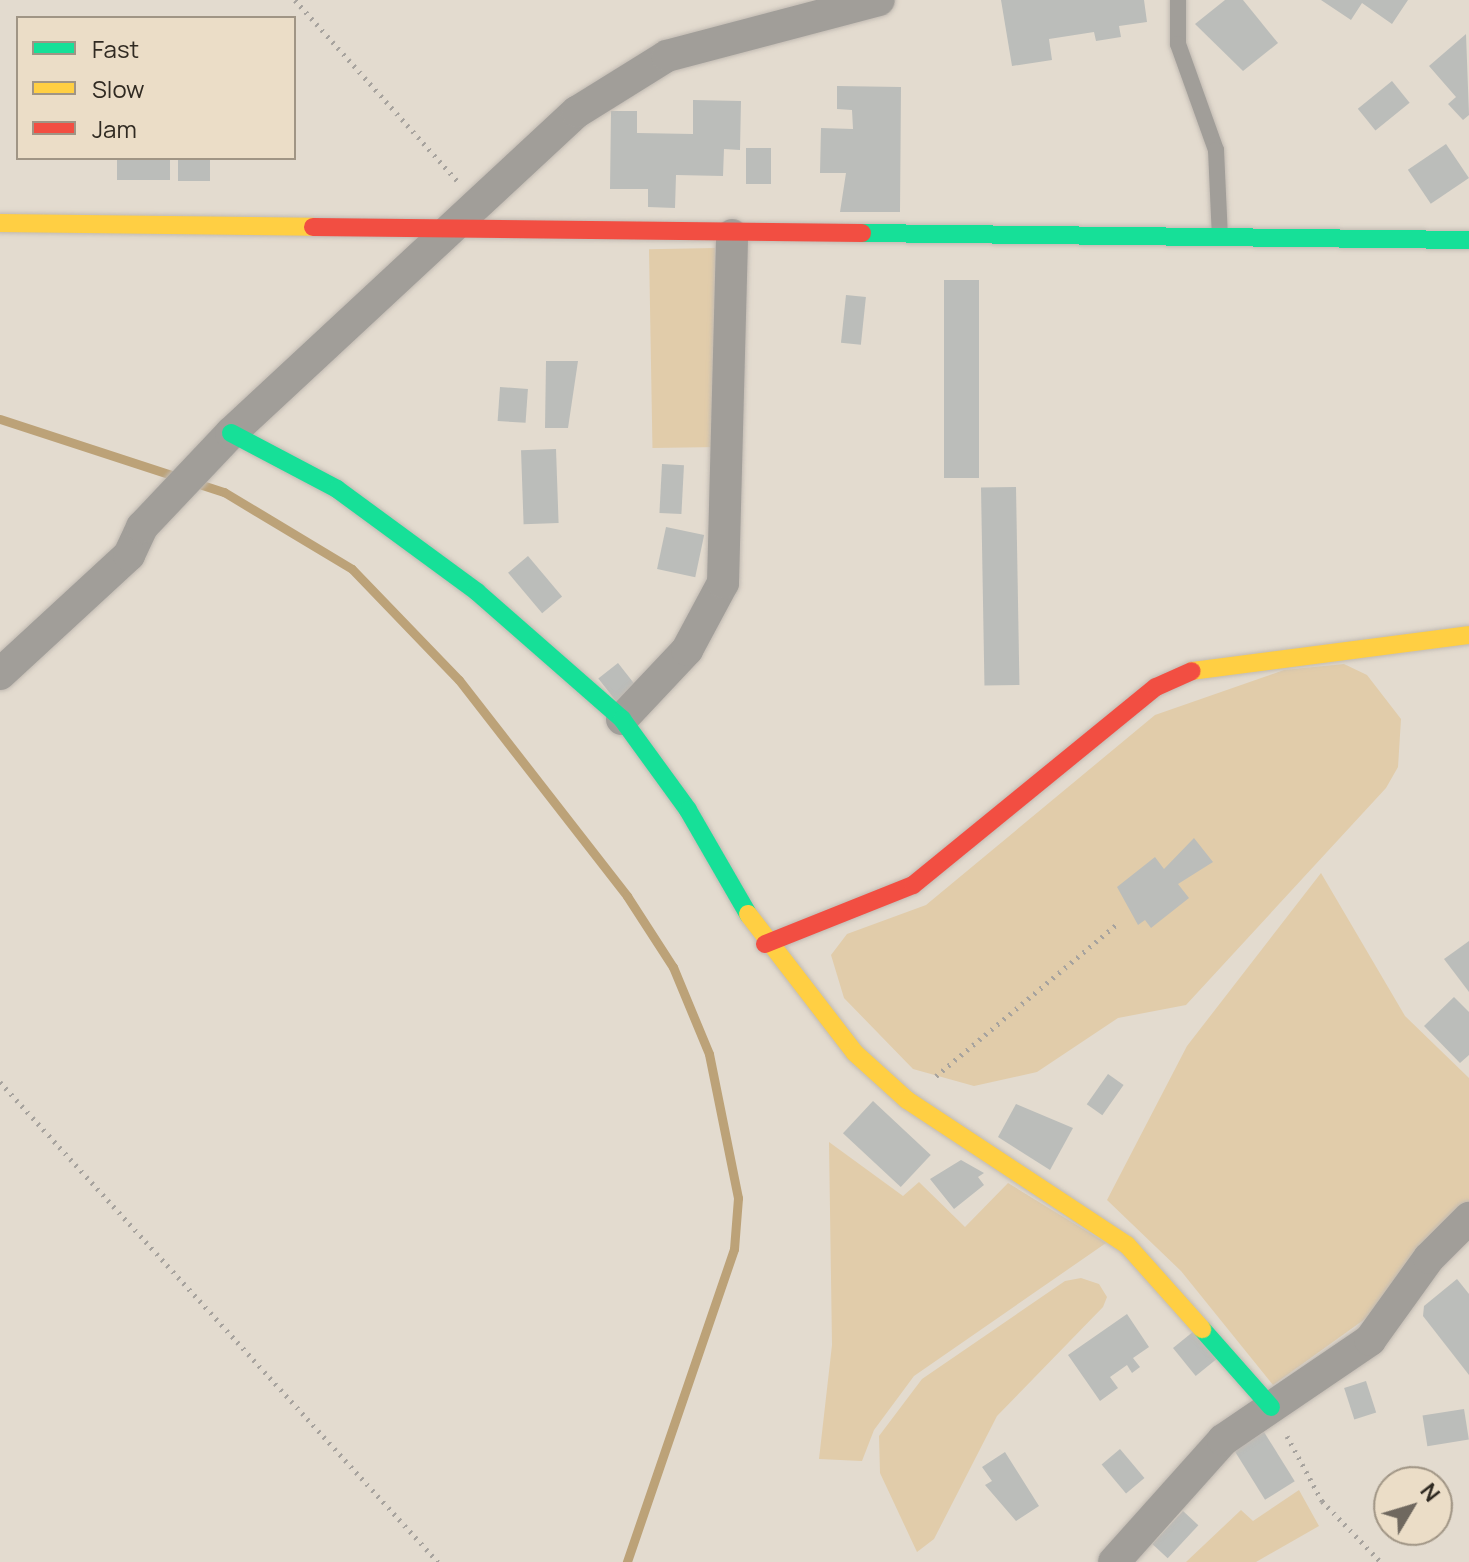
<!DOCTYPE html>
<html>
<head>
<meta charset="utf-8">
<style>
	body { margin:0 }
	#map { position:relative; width:1469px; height:1562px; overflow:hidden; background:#e3dbcf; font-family:Manrope,sans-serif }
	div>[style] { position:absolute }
	.green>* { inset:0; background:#e1ccaa; transform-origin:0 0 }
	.stream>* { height:9px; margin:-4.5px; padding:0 4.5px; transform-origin:4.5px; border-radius:4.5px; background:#bca278 }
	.building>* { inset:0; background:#bbbdba; transform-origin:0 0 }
	.path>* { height:5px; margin-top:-2.5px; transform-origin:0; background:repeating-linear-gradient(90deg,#a7a39e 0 2px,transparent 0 8px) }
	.roads { filter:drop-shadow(0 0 2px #c1bab2) drop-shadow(0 0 2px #c1bab2) }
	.lane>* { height:16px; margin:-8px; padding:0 8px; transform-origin:8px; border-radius:8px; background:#a19e99 }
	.street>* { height:32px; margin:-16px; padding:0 16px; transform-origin:16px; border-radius:16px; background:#a19e99 }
	.fast>* { height:18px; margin:-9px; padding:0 9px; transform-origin:9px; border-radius:9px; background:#16e098 }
	.slow>* { height:18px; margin:-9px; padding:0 9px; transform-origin:9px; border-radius:9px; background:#ffcf43 }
	.jam>* { height:18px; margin:-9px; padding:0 9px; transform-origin:9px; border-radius:9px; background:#f24e42 }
	span { translate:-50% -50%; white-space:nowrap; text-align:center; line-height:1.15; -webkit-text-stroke:7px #ebddc7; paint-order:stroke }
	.legend { position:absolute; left:16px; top:16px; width:280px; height:144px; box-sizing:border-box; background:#ebddc7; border:2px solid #a09585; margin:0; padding:10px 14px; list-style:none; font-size:24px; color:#302a22 }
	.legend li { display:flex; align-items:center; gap:16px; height:40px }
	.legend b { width:40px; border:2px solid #a09585 }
	.north { position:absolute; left:1373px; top:1466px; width:80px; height:80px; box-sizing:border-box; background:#ebddc7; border:2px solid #a09585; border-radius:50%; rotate:52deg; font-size:22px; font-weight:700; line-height:32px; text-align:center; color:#302a22 }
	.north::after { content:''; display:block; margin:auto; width:28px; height:36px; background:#6f685f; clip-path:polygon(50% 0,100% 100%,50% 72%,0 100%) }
</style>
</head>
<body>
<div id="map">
	<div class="green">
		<i style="left:715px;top:248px;width:199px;height:66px;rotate:89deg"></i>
		<i style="clip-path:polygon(1344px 664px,1367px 675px,1401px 719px,1398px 767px,1386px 788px,1186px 1005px,1118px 1018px,1037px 1072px,974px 1086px,913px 1069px,844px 998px,831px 955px,847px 934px,926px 905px,1155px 715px,1284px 670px)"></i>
		<i style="clip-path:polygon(1321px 873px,1405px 1016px,1469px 1078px,1469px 1202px,1365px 1319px,1273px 1385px,1181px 1271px,1107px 1200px,1187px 1046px)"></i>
		<i style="clip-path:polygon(829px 1142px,903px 1196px,919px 1182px,965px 1227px,1008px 1183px,1106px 1243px,914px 1376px,874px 1430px,862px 1461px,819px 1459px,832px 1345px)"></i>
		<i style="clip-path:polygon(1081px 1278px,1099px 1284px,1107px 1297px,1103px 1307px,997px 1416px,934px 1539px,917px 1552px,880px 1473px,879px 1436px,922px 1379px,1065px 1281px)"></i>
		<i style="clip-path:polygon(1299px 1490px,1319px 1526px,1256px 1562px,1186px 1562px,1241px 1510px,1253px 1521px)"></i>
	</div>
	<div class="stream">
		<i style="left:0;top:419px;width:236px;rotate:18.1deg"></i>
		<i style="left:224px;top:492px;width:149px;rotate:31deg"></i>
		<i style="left:352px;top:569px;width:154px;rotate:46.1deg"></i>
		<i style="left:459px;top:680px;width:274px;rotate:52.1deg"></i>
		<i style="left:627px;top:896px;width:85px;rotate:57.1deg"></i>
		<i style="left:673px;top:967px;width:94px;rotate:67.5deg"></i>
		<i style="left:709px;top:1054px;width:147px;rotate:78.6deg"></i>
		<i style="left:738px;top:1198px;width:51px;rotate:94.5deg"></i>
		<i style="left:734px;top:1249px;width:331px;rotate:108.9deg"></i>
	</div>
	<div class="building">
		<i style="clip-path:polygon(1001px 0,1144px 0,1147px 22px,1119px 26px,1121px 37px,1096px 41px,1094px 32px,1049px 39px,1052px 60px,1012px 66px)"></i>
		<i style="clip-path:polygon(1225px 0,1243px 0,1278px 43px,1243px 71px,1195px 24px)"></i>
		<i style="clip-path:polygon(1321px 0,1408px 0,1392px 24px,1362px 3px,1351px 20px)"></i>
		<i style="clip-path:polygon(1466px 34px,1469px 115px,1463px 120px,1448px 104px,1456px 97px,1429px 66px)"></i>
		<i style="left:1392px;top:81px;width:28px;height:44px;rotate:51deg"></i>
		<i style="clip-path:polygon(837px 86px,901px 87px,900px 212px,840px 212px,846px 173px,820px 173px,821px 128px,853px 129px,852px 110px,837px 109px)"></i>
		<i style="clip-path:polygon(693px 100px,741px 101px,740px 150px,724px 149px,723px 176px,676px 175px,675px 208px,648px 207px,648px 189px,610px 189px,611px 111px,637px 111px,637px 133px,693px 134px)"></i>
		<i style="left:1446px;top:144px;width:41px;height:46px;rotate:56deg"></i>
		<i style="left:746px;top:148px;width:25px;height:36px"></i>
		<i style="left:117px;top:158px;width:53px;height:22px"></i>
		<i style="left:178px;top:158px;width:32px;height:23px"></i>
		<i style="left:944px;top:280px;width:35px;height:198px"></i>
		<i style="left:846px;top:295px;width:20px;height:48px;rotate:6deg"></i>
		<i style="clip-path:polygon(546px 361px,578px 361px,568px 428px,545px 428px)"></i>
		<i style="left:500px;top:387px;width:28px;height:34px;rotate:4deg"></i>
		<i style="left:556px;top:449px;width:74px;height:35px;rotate:88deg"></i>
		<i style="left:662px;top:464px;width:22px;height:49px;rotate:3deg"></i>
		<i style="left:1016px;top:487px;width:198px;height:35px;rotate:89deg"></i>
		<i style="left:666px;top:527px;width:39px;height:43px;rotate:12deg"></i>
		<i style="left:528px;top:556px;width:53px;height:26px;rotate:50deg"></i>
		<i style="left:618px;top:663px;width:29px;height:25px;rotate:52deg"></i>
		<i style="clip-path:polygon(1194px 838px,1213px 862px,1178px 884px,1189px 898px,1151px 928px,1145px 920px,1138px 925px,1117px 887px,1155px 857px,1164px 869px)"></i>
		<i style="clip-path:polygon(1469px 941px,1469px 992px,1444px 959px)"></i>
		<i style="clip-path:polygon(1454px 997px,1469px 1012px,1469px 1055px,1460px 1063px,1424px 1026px)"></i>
		<i style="left:1108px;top:1074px;width:19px;height:37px;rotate:35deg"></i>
		<i style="left:873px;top:1101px;width:79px;height:44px;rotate:43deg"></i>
		<i style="clip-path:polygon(1016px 1104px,1073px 1128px,1050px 1170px,998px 1137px)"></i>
		<i style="clip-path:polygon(961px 1160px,984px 1173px,978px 1177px,984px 1185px,954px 1209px,930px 1179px)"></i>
		<i style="clip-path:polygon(1457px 1279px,1469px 1294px,1469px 1375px,1423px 1316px,1424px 1306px)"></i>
		<i style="clip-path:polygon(1127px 1314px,1149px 1347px,1133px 1358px,1140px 1367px,1132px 1373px,1127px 1365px,1110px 1377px,1118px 1388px,1100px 1401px,1068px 1355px)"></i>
		<i style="left:1194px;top:1331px;width:36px;height:27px;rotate:51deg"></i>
		<i style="left:1366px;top:1381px;width:33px;height:23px;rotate:72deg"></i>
		<i style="left:1464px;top:1409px;width:31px;height:42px;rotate:81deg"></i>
		<i style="left:1264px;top:1432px;width:58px;height:35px;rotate:58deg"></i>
		<i style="left:1120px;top:1449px;width:38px;height:24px;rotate:50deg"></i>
		<i style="clip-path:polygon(1005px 1452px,1039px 1506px,1016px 1521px,985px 1485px,992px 1481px,982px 1467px)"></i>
		<i style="left:1183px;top:1511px;width:21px;height:45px;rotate:43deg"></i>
	</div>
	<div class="path">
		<i style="left:295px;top:0;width:247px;rotate:48.1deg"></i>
		<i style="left:936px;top:1076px;width:235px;rotate:-40deg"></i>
		<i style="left:0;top:1082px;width:650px;rotate:47.62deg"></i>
		<i style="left:1287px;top:1436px;width:74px;rotate:61.7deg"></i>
		<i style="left:1322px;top:1501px;width:85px;rotate:46deg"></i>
	</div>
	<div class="roads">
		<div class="lane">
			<i style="left:1178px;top:0;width:44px;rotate:90deg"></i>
			<i style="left:1178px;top:44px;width:113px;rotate:70.3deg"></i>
			<i style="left:1216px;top:150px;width:87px;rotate:87.4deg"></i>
		</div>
		<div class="street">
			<i style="left:0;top:674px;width:176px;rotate:-42.7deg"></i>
			<i style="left:129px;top:555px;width:31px;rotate:-65deg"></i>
			<i style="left:142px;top:527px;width:129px;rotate:-46.6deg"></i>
			<i style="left:231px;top:433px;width:472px;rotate:-42.9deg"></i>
			<i style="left:577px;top:112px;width:106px;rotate:-31.9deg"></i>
			<i style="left:667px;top:56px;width:219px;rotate:-14.8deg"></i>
			<i style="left:622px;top:719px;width:95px;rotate:-46.7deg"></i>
			<i style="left:687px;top:650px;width:76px;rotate:-61.8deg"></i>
			<i style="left:723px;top:583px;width:348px;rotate:-88.5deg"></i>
			<i style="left:1114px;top:1562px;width:164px;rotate:-48.2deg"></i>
			<i style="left:1223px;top:1440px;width:178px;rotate:-34.2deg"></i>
			<i style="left:1370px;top:1340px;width:101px;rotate:-54.3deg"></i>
			<i style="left:1429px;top:1258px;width:57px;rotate:-45deg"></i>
		</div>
		<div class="fast">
			<i style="left:862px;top:233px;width:607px;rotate:0.66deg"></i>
			<i style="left:231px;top:433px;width:120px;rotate:27.8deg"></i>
			<i style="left:337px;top:489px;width:174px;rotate:36.3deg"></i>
			<i style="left:477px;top:592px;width:193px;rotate:41.2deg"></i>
			<i style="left:622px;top:719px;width:112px;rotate:54deg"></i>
			<i style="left:688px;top:810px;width:120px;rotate:60deg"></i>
			<i style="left:1202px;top:1329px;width:104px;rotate:48.5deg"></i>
		</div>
		<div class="slow">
			<i style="left:0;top:223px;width:313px;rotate:0.7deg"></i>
			<i style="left:1192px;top:671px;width:279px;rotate:-7.4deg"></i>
			<i style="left:748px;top:914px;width:175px;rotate:52.4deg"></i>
			<i style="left:855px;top:1053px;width:70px;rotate:42.1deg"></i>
			<i style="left:907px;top:1100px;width:263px;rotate:33.4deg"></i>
			<i style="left:1127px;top:1245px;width:113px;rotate:48.2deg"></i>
		</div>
		<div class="jam">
			<i style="left:313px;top:227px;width:549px;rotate:0.63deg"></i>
			<i style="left:765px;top:944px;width:159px;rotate:-21.7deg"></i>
			<i style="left:913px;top:885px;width:313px;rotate:-39.2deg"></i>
			<i style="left:1156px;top:687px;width:39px;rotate:-24deg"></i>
		</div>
	</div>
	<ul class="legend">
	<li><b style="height:10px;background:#16e098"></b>Fast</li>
	<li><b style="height:10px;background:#ffcf43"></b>Slow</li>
	<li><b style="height:10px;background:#f24e42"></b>Jam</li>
	</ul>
	<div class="north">N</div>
</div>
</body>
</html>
